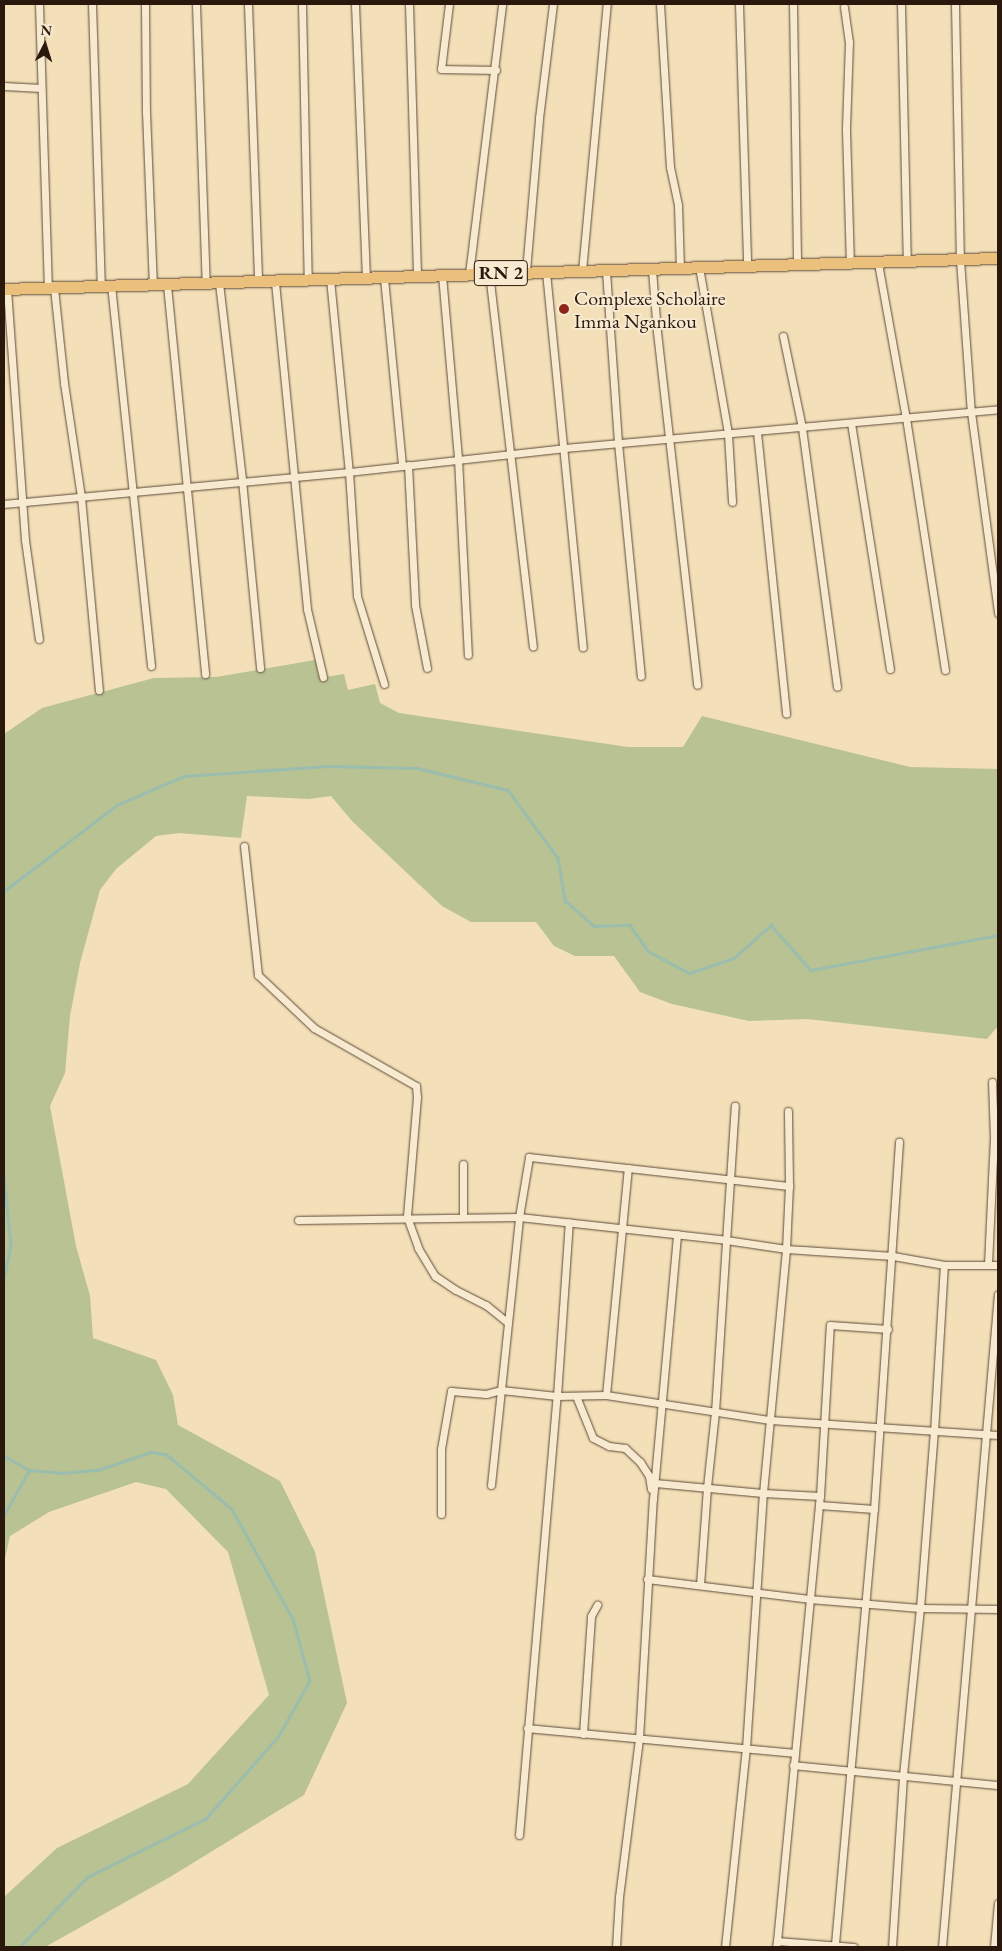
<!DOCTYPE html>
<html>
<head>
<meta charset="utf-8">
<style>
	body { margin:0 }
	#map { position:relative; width:1002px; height:1951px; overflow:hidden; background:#f3dfb8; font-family:"EB Garamond",serif }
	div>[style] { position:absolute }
	.green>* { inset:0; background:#b8c292 }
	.stream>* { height:2.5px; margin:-1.25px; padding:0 1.25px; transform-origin:1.25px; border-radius:1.25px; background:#9bbdae }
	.roads { filter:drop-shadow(0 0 1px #5d4a37) drop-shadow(0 0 1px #5d4a37) }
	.minor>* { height:7px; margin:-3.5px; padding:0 3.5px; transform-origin:3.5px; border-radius:3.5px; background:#f7ead1 }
	.trunk>* { height:11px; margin:-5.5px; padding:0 5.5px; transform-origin:5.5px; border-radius:5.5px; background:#eac07c }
	.dots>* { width:14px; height:14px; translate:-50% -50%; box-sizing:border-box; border:2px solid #f7ead1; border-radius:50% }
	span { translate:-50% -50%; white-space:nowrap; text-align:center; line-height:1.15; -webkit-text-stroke:4px #f7ead1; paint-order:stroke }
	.shield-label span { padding:1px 4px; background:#f7ead1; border:1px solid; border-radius:4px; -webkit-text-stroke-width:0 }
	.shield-label { font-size:19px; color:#2b180c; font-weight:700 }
	.poi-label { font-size:20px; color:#2b180c }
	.left { translate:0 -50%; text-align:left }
	.frame { position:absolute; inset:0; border:5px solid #2b180c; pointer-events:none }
	.north { position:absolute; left:20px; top:20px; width:50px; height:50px; -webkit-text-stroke:4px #f7ead1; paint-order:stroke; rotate:5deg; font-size:14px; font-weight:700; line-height:20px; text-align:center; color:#2b180c }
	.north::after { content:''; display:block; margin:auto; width:18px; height:22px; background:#2b180c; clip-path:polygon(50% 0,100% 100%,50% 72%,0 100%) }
</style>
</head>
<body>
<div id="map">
	<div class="green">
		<i style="clip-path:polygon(315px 660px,319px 678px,344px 674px,348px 690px,375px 684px,380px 703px,399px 713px,628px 747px,683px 747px,702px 716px,910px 767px,998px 769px,998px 1026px,987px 1039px,807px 1019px,749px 1021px,672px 1004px,640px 992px,614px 956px,575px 956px,554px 946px,536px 922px,471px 922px,442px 906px,352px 821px,331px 796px,309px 799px,247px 796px,241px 838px,179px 833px,156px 836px,116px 869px,100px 890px,80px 963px,70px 1016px,65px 1073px,50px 1106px,76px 1246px,90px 1296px,93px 1338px,156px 1360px,173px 1395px,178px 1425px,280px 1481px,315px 1552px,347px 1703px,304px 1795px,170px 1877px,45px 1947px,4px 1947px,4px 1897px,57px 1848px,188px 1784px,269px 1695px,228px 1552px,166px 1489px,136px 1482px,49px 1512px,10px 1536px,4px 1563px,4px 734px,42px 708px,154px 678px,216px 677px)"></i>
	</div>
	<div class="stream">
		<i style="left:4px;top:891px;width:142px;rotate:-37.3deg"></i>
		<i style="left:117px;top:805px;width:73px;rotate:-23.4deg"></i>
		<i style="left:184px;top:776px;width:144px;rotate:-4deg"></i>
		<i style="left:328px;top:766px;width:89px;rotate:1.3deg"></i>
		<i style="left:417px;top:768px;width:94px;rotate:13.6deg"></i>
		<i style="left:508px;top:790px;width:84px;rotate:53.7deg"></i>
		<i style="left:558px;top:858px;width:43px;rotate:80.5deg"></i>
		<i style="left:565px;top:900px;width:39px;rotate:42deg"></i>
		<i style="left:594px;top:926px;width:36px;rotate:-2deg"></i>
		<i style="left:630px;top:925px;width:32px;rotate:55deg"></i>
		<i style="left:648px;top:951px;width:47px;rotate:28.2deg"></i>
		<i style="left:689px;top:973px;width:47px;rotate:-18.4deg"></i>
		<i style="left:734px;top:958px;width:50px;rotate:-41.7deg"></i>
		<i style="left:771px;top:925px;width:60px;rotate:48.4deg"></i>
		<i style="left:811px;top:970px;width:190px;rotate:-10.6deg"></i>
		<i style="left:4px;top:1177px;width:68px;rotate:84.1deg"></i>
		<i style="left:11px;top:1245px;width:36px;rotate:101deg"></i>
		<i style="left:4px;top:1456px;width:29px;rotate:29deg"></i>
		<i style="left:29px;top:1470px;width:32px;rotate:5deg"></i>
		<i style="left:61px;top:1473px;width:37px;rotate:-5deg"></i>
		<i style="left:98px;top:1470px;width:56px;rotate:-18.8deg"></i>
		<i style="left:151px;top:1452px;width:15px;rotate:8deg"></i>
		<i style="left:166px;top:1454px;width:86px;rotate:39.8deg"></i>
		<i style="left:232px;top:1509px;width:126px;rotate:61deg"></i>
		<i style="left:293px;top:1619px;width:64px;rotate:74.7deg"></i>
		<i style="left:310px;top:1681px;width:63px;rotate:119.4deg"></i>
		<i style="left:279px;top:1736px;width:111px;rotate:131.3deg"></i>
		<i style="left:206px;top:1819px;width:131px;rotate:153.8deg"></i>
		<i style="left:88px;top:1877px;width:98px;rotate:134.2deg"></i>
		<i style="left:4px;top:1515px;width:51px;rotate:-60.9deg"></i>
	</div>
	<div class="roads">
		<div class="minor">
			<i style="left:39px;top:4px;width:284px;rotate:88.2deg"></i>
			<i style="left:92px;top:4px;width:282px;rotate:88.2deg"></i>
			<i style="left:145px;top:4px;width:108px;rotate:89.5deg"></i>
			<i style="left:146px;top:112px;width:172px;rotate:87.7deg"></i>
			<i style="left:196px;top:4px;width:280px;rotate:88deg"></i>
			<i style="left:248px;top:4px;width:278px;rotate:87.9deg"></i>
			<i style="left:302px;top:4px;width:277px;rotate:88.8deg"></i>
			<i style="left:355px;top:4px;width:274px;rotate:87.7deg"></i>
			<i style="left:409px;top:4px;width:272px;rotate:88.3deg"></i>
			<i style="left:449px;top:4px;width:65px;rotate:97deg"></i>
			<i style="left:441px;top:69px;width:55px;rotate:1deg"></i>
			<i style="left:660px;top:4px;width:163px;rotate:86.5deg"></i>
			<i style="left:670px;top:167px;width:39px;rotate:78deg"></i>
			<i style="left:678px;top:205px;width:63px;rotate:88.2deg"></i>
			<i style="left:739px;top:4px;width:261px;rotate:88.2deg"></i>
			<i style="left:793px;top:4px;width:261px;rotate:89.1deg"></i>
			<i style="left:901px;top:4px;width:257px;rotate:88.7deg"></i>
			<i style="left:955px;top:4px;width:256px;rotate:88.9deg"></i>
			<i style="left:960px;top:260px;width:152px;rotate:85.9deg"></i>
			<i style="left:971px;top:412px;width:203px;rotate:82.3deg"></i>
			<i style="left:844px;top:7px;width:35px;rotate:82deg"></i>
			<i style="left:849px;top:42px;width:88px;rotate:92deg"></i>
			<i style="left:846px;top:130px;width:132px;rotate:88.3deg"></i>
			<i style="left:4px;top:86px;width:37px;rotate:3deg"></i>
			<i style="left:878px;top:263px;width:158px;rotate:79.8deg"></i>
			<i style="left:906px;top:418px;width:255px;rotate:81.2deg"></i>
			<i style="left:699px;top:267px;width:169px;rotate:80.1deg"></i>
			<i style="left:728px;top:434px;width:68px;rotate:86.6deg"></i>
			<i style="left:652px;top:270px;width:62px;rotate:85.4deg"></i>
			<i style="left:657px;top:332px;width:355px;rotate:83.5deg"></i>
			<i style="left:526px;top:271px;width:154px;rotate:-85.1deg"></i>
			<i style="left:539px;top:118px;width:115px;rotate:-83deg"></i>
			<i style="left:582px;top:271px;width:268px;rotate:-84.7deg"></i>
			<i style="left:606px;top:271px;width:172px;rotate:86deg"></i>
			<i style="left:618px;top:443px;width:234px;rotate:84.4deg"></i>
			<i style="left:546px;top:272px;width:377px;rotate:84.4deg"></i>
			<i style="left:489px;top:273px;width:376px;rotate:83.3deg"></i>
			<i style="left:469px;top:274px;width:272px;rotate:-83deg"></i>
			<i style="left:442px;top:275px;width:185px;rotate:85deg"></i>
			<i style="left:458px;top:459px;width:196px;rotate:87.1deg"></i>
			<i style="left:384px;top:278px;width:189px;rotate:84.5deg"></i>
			<i style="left:330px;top:279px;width:194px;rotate:84.4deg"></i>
			<i style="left:349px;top:472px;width:124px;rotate:86.3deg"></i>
			<i style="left:357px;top:596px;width:92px;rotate:72.9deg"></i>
			<i style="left:275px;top:282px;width:329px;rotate:84.4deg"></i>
			<i style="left:307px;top:609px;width:70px;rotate:76.8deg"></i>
			<i style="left:219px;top:283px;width:198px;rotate:83.3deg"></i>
			<i style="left:242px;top:480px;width:189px;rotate:84.5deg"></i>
			<i style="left:111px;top:285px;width:383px;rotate:84deg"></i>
			<i style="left:167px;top:285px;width:391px;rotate:84.4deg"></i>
			<i style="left:54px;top:288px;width:96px;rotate:84deg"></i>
			<i style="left:64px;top:383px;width:115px;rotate:81.5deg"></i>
			<i style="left:81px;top:497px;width:194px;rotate:84.7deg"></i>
			<i style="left:7px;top:289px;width:252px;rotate:85.9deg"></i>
			<i style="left:25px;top:540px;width:100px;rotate:82deg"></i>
			<i style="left:783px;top:336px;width:94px;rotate:78.3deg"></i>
			<i style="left:802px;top:428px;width:261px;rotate:82.3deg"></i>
			<i style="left:851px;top:423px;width:249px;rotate:81deg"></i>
			<i style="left:757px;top:432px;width:283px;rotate:84.1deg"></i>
			<i style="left:408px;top:465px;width:140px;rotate:87.1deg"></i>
			<i style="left:415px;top:605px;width:64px;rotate:79.2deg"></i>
			<i style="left:4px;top:504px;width:346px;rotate:-5.3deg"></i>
			<i style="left:349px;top:472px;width:217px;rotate:-6.3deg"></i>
			<i style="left:565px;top:448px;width:435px;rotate:-5.1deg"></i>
			<i style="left:244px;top:846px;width:130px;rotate:83.8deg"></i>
			<i style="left:258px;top:975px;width:77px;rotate:43.4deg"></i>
			<i style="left:314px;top:1028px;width:117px;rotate:29.6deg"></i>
			<i style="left:416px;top:1086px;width:11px;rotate:85deg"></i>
			<i style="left:417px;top:1097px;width:120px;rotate:94.8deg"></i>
			<i style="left:407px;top:1217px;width:33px;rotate:70deg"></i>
			<i style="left:418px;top:1248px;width:33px;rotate:59deg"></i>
			<i style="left:435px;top:1276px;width:25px;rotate:34deg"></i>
			<i style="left:456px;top:1290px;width:34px;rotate:27deg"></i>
			<i style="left:486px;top:1305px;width:28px;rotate:39deg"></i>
			<i style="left:463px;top:1217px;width:53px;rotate:-90deg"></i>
			<i style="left:298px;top:1220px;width:221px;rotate:-0.8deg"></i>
			<i style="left:519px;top:1217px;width:208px;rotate:6.3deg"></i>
			<i style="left:726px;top:1240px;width:61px;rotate:8.5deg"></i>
			<i style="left:786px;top:1249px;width:107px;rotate:3.7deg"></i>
			<i style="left:893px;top:1256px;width:52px;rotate:10deg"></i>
			<i style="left:944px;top:1265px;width:54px"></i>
			<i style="left:988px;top:1264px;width:126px;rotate:-87.3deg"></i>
			<i style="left:994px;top:1138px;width:56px;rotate:-92deg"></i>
			<i style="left:606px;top:1395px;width:228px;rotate:-84.5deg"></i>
			<i style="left:576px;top:1396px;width:45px;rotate:68deg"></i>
			<i style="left:593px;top:1438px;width:18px;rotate:27deg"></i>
			<i style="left:609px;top:1446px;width:16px;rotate:7deg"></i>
			<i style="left:625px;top:1448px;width:21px;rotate:43deg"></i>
			<i style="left:640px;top:1462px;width:17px;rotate:57deg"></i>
			<i style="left:649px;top:1476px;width:13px;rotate:81deg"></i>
			<i style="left:655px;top:1483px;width:108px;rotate:5.3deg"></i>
			<i style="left:763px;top:1493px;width:57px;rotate:3deg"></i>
			<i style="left:491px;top:1485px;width:269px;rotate:-84deg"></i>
			<i style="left:519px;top:1217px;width:61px;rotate:-80.5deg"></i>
			<i style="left:529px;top:1157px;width:262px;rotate:6.4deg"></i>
			<i style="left:819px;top:1505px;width:55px;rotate:4.2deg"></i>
			<i style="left:441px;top:1514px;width:65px;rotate:-90deg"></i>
			<i style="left:441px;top:1449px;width:59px;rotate:-80.2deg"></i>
			<i style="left:451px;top:1391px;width:35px;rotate:5deg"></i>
			<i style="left:486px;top:1394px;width:16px;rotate:-15deg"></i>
			<i style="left:501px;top:1390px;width:56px;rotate:6.1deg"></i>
			<i style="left:557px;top:1396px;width:49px;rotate:-1.2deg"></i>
			<i style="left:606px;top:1395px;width:166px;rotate:8.7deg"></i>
			<i style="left:770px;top:1420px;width:228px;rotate:3.8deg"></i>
			<i style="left:647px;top:1579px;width:163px;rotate:7deg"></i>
			<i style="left:809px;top:1599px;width:111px;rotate:4.6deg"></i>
			<i style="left:920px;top:1608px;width:78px;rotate:0.7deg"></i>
			<i style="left:700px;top:1585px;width:98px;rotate:-85.9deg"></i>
			<i style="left:707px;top:1487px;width:75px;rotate:-83.9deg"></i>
			<i style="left:715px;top:1412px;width:307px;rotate:-86.3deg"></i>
			<i style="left:527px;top:1728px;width:269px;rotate:5.3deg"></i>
			<i style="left:583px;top:1734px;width:118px;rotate:-86.1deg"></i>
			<i style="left:591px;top:1616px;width:13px;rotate:-61deg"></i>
			<i style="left:793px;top:1765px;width:206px;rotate:5.6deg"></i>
			<i style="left:519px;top:1835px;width:441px;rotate:-85.1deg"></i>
			<i style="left:557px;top:1396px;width:174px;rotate:-86.1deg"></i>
			<i style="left:777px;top:1941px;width:447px;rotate:-84.5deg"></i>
			<i style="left:820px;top:1496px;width:171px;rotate:-86.7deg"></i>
			<i style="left:830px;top:1325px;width:58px;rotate:3.9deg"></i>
			<i style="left:835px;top:1944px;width:437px;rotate:-84.9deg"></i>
			<i style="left:874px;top:1509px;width:368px;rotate:-86.1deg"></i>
			<i style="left:616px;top:1947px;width:50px;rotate:-86.6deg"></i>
			<i style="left:619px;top:1897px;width:159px;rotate:-82.8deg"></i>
			<i style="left:639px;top:1739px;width:240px;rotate:-86.7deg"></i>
			<i style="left:653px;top:1499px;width:266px;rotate:-84.8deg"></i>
			<i style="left:725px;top:1947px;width:200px;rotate:-84deg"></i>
			<i style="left:746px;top:1748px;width:256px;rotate:-86.2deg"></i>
			<i style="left:763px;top:1493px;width:245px;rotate:-84.6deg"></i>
			<i style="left:786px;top:1249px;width:63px;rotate:-87.3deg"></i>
			<i style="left:789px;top:1186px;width:75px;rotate:-90.8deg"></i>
			<i style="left:776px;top:1947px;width:6px;rotate:-81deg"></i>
			<i style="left:777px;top:1941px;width:77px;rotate:4.5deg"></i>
			<i style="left:892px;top:1947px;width:172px;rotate:-86.3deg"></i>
			<i style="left:903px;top:1775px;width:168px;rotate:-84.2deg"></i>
			<i style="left:920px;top:1608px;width:177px;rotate:-85.5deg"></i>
			<i style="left:934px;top:1432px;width:167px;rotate:-86.6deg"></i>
			<i style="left:942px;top:1947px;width:655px;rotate:-85.1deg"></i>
			<i style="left:994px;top:1947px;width:44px;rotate:-84.8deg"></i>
		</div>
		<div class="trunk">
			<i style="left:4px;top:289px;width:994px;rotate:-1.79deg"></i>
		</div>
	</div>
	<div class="dots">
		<i style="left:564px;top:309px;background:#8f2418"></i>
	</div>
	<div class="shield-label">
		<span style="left:501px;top:273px">RN 2</span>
	</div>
	<div class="poi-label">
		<span class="left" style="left:574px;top:310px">Complexe Scholaire<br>Imma Ngankou</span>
	</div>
	<div class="frame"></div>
	<div class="north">N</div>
</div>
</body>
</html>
